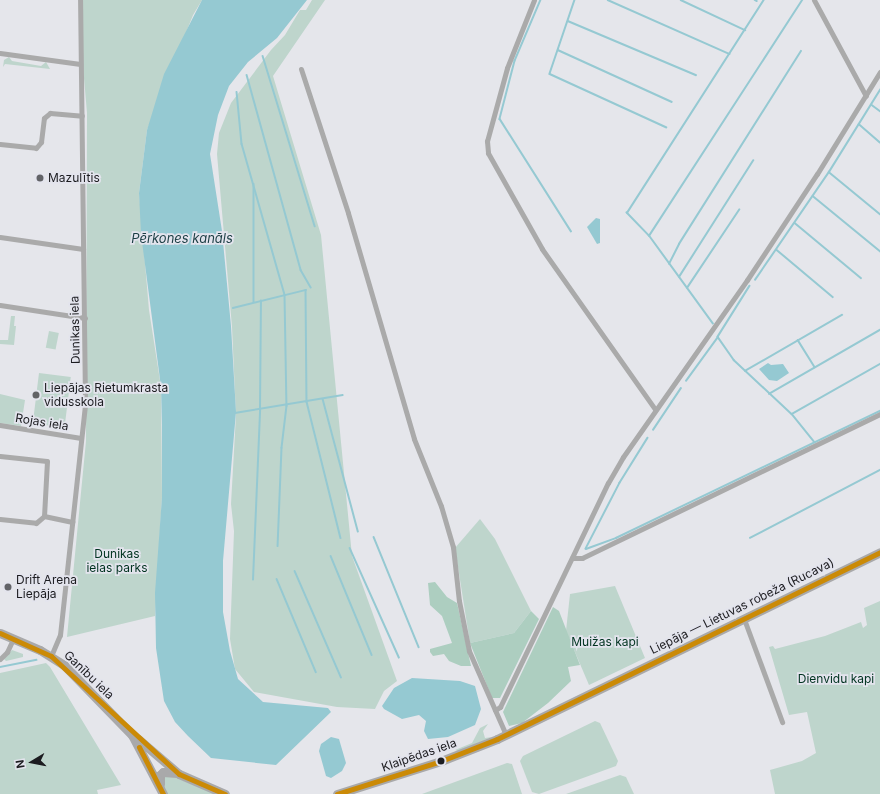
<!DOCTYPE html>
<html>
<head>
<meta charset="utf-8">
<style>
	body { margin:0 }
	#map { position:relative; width:880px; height:794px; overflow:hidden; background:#e5e6eb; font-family:Inter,sans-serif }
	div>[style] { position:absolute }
	.green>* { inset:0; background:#bed5cc; transform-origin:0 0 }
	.forest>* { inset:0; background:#adcec0 }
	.water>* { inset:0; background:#95c9d2 }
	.stream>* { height:1.5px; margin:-0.75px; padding:0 0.75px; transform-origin:0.75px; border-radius:0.75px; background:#95c9d2 }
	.street>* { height:5px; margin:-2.5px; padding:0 2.5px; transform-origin:2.5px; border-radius:2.5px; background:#aaa }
	.highway>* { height:9px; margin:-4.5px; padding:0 4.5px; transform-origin:4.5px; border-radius:4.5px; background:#a9a9aa }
	.bus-1>* { height:5px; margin:-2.5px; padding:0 2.5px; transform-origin:2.5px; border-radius:2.5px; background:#cb8a06 }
	.dots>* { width:11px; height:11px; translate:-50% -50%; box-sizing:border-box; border:2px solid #e3e4ed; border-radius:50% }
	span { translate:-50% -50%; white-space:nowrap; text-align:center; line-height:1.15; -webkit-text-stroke:3.5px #e3e4ed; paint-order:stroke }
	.poi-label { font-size:12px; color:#1c1c20 }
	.left { translate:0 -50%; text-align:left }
	.street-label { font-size:12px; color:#1c1c20 }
	.park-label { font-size:12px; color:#003320 }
	.water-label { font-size:13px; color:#1b3e44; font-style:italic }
	.north { position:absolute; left:12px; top:742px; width:40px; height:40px; -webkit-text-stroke:3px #e3e4ed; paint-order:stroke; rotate:260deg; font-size:11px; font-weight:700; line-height:16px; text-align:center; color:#1c1c20 }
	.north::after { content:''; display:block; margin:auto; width:14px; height:18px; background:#1c1c20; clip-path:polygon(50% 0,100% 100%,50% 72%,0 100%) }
</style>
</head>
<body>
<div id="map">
	<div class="green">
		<i style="clip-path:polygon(82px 0,202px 0,193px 15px,147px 130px,139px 193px,149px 310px,161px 387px,162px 497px,155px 616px,67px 637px,86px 441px,87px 113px,82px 55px)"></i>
		<i style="clip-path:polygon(312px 0,325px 0,273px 76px,321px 235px,352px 556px,397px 681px,384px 691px,375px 709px,337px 707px,254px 692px,235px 669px,230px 639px,234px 531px,231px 504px,236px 415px,232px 327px,217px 154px,219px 133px,231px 103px,271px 50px,285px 35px,300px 10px,306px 10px)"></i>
		<i style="clip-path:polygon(9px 57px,12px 61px,41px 66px,46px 62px,50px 69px,5px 64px,3px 67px,4px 60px)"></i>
		<i style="clip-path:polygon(11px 316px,15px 316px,14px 326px,16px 326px,14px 345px,0 344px,0 340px,8px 340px)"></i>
		<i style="left:49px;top:331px;width:10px;height:17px;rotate:11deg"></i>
		<i style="left:39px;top:373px;width:32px;height:51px;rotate:7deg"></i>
		<i style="clip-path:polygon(0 394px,25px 400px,21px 426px,0 423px)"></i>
		<i style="clip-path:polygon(480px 519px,495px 539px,531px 611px,514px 633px,470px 643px,455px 548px)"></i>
		<i style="clip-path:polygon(615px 586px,645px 658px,589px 685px,566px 631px,570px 594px)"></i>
		<i style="clip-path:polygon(880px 601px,880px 794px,775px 794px,770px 770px,802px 761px,816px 753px,807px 712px,789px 715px,769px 647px,773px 646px,775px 649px,825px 636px,861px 622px,863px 628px,867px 625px,864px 608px)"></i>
		<i style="clip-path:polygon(12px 650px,23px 654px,23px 657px,6px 661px,4px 659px)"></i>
		<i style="clip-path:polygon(46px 663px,50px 667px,121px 785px,97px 790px,98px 794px,0 794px,0 673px)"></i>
		<i style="clip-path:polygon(595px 721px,600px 723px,618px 761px,616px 766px,539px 794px,532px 792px,520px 761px,523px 756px)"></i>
		<i style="clip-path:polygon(488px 724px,483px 731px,485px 738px,492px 737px,458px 751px,455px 750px,472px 743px,480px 728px)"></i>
		<i style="clip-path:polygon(507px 763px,512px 764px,522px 794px,422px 794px)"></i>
		<i style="clip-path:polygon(167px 774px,179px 779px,216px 794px,167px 794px,163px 786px,164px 777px)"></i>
		<i style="clip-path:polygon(620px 775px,626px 777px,634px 794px,566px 794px)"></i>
	</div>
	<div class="forest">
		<i style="clip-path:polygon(435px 582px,447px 597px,457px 603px,471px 666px,461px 666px,449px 661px,444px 654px,433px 656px,430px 652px,430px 649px,452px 643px,442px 616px,430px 605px,428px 583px)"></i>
		<i style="clip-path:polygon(553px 607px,559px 611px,580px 665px,568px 667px,571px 681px,548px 703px,522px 723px,509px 726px,503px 712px)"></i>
		<i style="clip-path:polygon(531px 611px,539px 619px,500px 698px,492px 698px,470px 643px,514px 633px)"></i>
	</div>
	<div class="water">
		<i style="clip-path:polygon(202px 0,307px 0,277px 38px,248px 62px,229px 86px,218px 115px,210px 154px,222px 231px,231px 326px,236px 412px,223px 561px,223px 612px,230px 651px,238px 679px,263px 702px,328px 708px,331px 712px,276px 765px,211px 758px,188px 736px,175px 722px,164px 701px,156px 648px,155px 593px,162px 497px,162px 425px,161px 387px,141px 234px,139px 193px,147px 130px,164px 74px)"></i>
		<i style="clip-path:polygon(596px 218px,600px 219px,600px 243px,597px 244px,587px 227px)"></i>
		<i style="clip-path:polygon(768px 363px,771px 365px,783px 364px,789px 373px,777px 381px,769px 380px,759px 369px)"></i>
		<i style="clip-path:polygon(412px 678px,460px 681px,475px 686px,481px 709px,475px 725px,448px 737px,428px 739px,424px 731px,426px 721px,419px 715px,402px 719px,384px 709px,382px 706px,394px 688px)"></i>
		<i style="clip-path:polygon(331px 737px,339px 739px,346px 763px,342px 771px,331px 778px,326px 776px,319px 751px,321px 744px)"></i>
	</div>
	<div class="stream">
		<i style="left:541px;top:0;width:66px;rotate:113.1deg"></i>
		<i style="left:515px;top:61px;width:60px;rotate:104.5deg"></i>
		<i style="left:500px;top:119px;width:133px;rotate:57.6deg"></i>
		<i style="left:575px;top:0;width:78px;rotate:108.7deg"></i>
		<i style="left:550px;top:74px;width:128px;rotate:24.6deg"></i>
		<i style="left:608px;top:0;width:133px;rotate:23.9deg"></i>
		<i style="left:681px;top:0;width:71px;rotate:25.1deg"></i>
		<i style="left:755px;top:0;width:2px;rotate:27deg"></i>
		<i style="left:568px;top:21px;width:139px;rotate:22.9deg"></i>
		<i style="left:558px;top:50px;width:125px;rotate:24.5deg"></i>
		<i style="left:263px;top:56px;width:178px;rotate:73deg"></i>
		<i style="left:247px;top:75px;width:202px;rotate:74.5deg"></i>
		<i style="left:301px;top:270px;width:20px;rotate:60deg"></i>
		<i style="left:237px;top:92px;width:52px;rotate:84.5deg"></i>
		<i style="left:242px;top:144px;width:157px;rotate:74.1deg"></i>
		<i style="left:285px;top:295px;width:111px;rotate:89deg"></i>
		<i style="left:287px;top:406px;width:42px;rotate:96.8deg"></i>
		<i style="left:282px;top:448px;width:98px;rotate:92.3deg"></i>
		<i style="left:872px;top:105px;width:10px;rotate:37deg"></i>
		<i style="left:859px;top:124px;width:28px;rotate:41deg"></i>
		<i style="left:829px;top:172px;width:66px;rotate:39.5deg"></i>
		<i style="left:254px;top:184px;width:118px;rotate:90deg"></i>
		<i style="left:813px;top:196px;width:87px;rotate:39.4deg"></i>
		<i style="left:795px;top:223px;width:86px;rotate:39.8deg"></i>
		<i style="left:649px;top:236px;width:281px;rotate:-57deg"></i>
		<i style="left:777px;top:250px;width:73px;rotate:40deg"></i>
		<i style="left:669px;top:264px;width:22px;rotate:-63deg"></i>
		<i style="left:679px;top:244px;width:228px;rotate:-57.7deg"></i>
		<i style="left:679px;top:277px;width:138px;rotate:-57.5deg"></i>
		<i style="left:755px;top:280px;width:131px;rotate:-55.6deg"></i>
		<i style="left:829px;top:172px;width:97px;rotate:-58.1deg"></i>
		<i style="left:750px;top:286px;width:60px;rotate:122.1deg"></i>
		<i style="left:718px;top:337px;width:28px;rotate:55deg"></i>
		<i style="left:734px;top:360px;width:79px;rotate:43deg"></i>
		<i style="left:792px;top:414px;width:36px;rotate:51deg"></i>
		<i style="left:687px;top:288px;width:94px;rotate:-56.3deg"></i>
		<i style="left:233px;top:308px;width:75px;rotate:-13.9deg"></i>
		<i style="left:306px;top:290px;width:112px;rotate:89.5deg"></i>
		<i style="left:307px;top:402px;width:140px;rotate:76deg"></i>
		<i style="left:713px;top:324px;width:109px;rotate:-126deg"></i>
		<i style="left:649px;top:236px;width:32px;rotate:-134deg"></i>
		<i style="left:627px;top:213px;width:253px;rotate:-57.3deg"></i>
		<i style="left:798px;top:340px;width:32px;rotate:58deg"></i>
		<i style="left:745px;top:371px;width:112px;rotate:-30deg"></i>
		<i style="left:686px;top:381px;width:54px;rotate:-54deg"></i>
		<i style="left:769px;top:394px;width:128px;rotate:-30deg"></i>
		<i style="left:323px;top:399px;width:137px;rotate:75.1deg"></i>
		<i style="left:235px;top:413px;width:109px;rotate:-9.5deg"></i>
		<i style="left:792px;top:414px;width:101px;rotate:-29.6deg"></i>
		<i style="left:653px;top:430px;width:50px;rotate:-56.3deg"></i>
		<i style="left:648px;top:438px;width:53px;rotate:121.9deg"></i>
		<i style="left:620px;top:483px;width:74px;rotate:117.3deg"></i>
		<i style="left:586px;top:549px;width:32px;rotate:-20deg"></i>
		<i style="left:616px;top:538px;width:293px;rotate:-25.7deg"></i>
		<i style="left:374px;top:537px;width:119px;rotate:67.8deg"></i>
		<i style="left:750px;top:538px;width:147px;rotate:-27.6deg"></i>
		<i style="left:350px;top:548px;width:120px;rotate:65.8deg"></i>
		<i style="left:331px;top:556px;width:107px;rotate:67.5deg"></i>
		<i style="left:295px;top:571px;width:116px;rotate:66.5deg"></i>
		<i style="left:277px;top:579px;width:101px;rotate:67.2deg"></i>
		<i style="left:253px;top:580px;width:170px;rotate:-87.6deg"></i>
		<i style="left:260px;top:410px;width:109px;rotate:-89.5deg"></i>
		<i style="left:0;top:667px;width:37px;rotate:-11deg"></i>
	</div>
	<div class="street">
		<i style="left:534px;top:0;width:73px;rotate:111.7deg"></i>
		<i style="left:507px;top:68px;width:76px;rotate:105.3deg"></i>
		<i style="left:487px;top:141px;width:12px;rotate:85deg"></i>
		<i style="left:488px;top:153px;width:110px;rotate:60.6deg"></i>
		<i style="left:542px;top:249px;width:196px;rotate:54.8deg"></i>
		<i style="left:814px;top:0;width:109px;rotate:61.6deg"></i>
		<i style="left:0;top:53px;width:81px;rotate:7.8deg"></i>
		<i style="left:301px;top:69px;width:151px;rotate:71.9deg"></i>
		<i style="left:348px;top:213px;width:235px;rotate:73.7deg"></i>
		<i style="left:414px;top:439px;width:72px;rotate:68.1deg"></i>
		<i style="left:441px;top:506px;width:43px;rotate:73.7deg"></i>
		<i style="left:453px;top:547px;width:54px;rotate:83.7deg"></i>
		<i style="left:459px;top:601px;width:51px;rotate:78.7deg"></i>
		<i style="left:469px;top:651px;width:92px;rotate:66.2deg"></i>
		<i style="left:0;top:144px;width:36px;rotate:6deg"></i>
		<i style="left:36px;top:148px;width:8px;rotate:-50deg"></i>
		<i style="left:41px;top:142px;width:24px;rotate:-83deg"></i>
		<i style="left:44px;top:118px;width:8px;rotate:-40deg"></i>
		<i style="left:50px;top:113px;width:32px;rotate:5deg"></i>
		<i style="left:0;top:237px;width:84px;rotate:8.2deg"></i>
		<i style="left:0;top:305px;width:86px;rotate:8.7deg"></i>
		<i style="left:0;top:425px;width:82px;rotate:9.1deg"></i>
		<i style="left:0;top:456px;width:47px;rotate:6.1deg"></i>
		<i style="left:47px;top:461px;width:55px;rotate:93.1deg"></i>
		<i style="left:44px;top:516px;width:29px;rotate:12deg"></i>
		<i style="left:0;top:519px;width:36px;rotate:6deg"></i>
		<i style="left:36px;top:523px;width:11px;rotate:-41deg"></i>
		<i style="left:572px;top:558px;width:10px"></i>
		<i style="left:582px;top:558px;width:331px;rotate:-25.8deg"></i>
		<i style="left:744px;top:619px;width:110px;rotate:69.7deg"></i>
		<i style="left:51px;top:656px;width:23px;rotate:-67deg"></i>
		<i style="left:60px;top:635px;width:233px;rotate:-83.8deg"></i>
		<i style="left:85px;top:403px;width:403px;rotate:-90.7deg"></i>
		<i style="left:0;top:659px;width:10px;rotate:-45deg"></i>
		<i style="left:7px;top:652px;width:14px;rotate:-65deg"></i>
		<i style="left:495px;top:710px;width:6px;rotate:-31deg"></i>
		<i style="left:500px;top:707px;width:249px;rotate:-64.3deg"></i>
		<i style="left:608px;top:483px;width:30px;rotate:-60deg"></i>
		<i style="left:623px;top:457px;width:216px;rotate:-55deg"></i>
		<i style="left:747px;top:280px;width:127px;rotate:-56.6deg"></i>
		<i style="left:817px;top:174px;width:120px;rotate:-58.3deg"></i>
	</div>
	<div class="highway">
		<i style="left:0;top:633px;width:43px;rotate:23deg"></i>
		<i style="left:40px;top:650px;width:28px;rotate:32deg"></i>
		<i style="left:64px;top:665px;width:98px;rotate:45.8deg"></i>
		<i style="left:132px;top:735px;width:67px;rotate:62.3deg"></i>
		<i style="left:138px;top:739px;width:54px;rotate:40.5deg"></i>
		<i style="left:179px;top:774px;width:50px;rotate:23.5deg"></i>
		<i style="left:160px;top:784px;width:9px;rotate:-90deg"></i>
		<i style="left:160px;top:775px;width:4px;rotate:-45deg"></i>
		<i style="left:163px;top:772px;width:14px;rotate:4deg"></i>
		<i style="left:337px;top:794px;width:109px;rotate:-17.6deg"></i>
		<i style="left:441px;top:761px;width:60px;rotate:-21.4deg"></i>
		<i style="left:497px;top:739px;width:426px;rotate:-26deg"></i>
	</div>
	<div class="bus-1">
		<i style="left:0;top:633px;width:56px;rotate:24.3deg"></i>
		<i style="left:51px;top:656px;width:174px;rotate:42.7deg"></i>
		<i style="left:179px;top:774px;width:50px;rotate:23.5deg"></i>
		<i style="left:139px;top:747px;width:53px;rotate:62.9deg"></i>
		<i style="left:337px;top:794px;width:109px;rotate:-17.6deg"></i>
		<i style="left:441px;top:761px;width:60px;rotate:-21.4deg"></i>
		<i style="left:497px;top:739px;width:426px;rotate:-26deg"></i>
	</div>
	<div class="dots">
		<i style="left:40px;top:178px;background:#626367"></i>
		<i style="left:36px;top:395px;background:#626367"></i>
		<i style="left:8px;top:587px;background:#626367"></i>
		<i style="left:441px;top:761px;background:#1c1c20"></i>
	</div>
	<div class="poi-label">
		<span class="left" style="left:48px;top:178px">Mazulītis</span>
		<span class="left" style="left:44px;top:395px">Liepājas Rietumkrasta<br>vidusskola</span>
		<span class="left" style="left:16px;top:587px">Drift Arena<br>Liepāja</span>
	</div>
	<div class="street-label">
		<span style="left:75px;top:330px;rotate:-91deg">Dunikas iela</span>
		<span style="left:42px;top:422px;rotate:9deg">Rojas iela</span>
		<span style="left:742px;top:606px;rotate:-26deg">Liepāja — Lietuvas robeža (Rucava)</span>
		<span style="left:89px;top:675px;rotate:44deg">Ganību iela</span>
		<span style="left:419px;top:755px;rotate:-19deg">Klaipēdas iela</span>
	</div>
	<div class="park-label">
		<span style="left:117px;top:561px">Dunikas<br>ielas parks</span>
		<span style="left:605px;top:642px">Muižas kapi</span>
		<span style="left:836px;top:679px">Dienvidu kapi</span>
	</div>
	<div class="water-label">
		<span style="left:182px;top:238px">Pērkones kanāls</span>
	</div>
	<div class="north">N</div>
</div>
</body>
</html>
